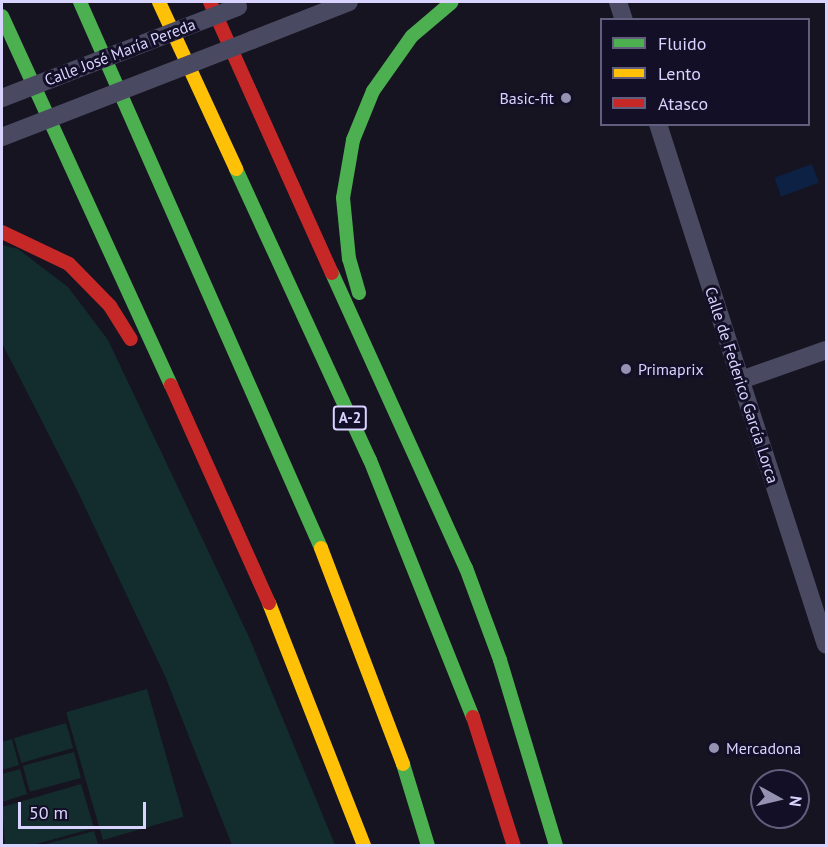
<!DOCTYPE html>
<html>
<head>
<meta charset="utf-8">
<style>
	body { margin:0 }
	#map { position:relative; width:828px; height:847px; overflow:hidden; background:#161421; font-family:"PT Sans",sans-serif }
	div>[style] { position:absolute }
	.green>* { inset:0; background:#132c2d; transform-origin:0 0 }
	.water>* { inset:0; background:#0d2144; transform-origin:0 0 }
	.street>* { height:18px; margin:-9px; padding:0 9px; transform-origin:9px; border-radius:9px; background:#4a4962 }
	.fast>* { height:14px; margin:-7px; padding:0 7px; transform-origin:7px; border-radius:7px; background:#4caf50 }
	.slow>* { height:14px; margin:-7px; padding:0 7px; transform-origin:7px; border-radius:7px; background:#ffc107 }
	.jam>* { height:14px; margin:-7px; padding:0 7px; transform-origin:7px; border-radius:7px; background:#c62828 }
	.street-bridge>* { height:18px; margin:-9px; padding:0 9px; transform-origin:9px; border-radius:9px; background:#4a4962 }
	.dots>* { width:16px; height:16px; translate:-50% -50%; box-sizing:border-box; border:3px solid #130f26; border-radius:50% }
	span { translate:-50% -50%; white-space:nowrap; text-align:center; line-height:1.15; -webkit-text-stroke:6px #130f26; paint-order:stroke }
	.shield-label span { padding:2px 4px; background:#130f26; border:2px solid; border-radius:4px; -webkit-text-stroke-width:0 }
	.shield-label { font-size:15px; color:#d9d4ff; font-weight:700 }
	.street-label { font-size:16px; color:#d9d4ff }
	.poi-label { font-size:16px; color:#d9d4ff }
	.right { translate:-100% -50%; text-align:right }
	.left { translate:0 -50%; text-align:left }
	.frame { position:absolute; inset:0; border:3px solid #d9d4ff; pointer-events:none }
	.legend { position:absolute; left:600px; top:18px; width:210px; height:108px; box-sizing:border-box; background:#130f26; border:2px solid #625e7d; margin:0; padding:8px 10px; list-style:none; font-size:18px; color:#d9d4ff }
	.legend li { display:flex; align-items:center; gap:12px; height:30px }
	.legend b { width:30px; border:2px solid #625e7d }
	.north { position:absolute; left:750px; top:769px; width:60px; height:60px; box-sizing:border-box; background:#130f26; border:2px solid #625e7d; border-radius:50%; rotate:98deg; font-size:16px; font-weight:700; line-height:24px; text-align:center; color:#d9d4ff }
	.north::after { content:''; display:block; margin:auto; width:21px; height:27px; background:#9591b1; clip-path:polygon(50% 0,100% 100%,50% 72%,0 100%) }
	.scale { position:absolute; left:18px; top:802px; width:128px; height:27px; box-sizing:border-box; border:3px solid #d9d4ff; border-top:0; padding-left:8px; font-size:18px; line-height:21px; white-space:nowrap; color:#d9d4ff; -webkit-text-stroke:4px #130f26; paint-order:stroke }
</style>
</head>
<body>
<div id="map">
	<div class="green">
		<i style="clip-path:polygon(2px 245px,18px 249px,68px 287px,108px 340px,249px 637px,335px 845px,232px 845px,165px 676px,76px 488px,2px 343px)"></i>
		<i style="left:147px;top:689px;width:133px;height:84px;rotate:74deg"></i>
		<i style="left:66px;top:723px;width:26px;height:54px;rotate:74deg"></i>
		<i style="clip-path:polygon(12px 739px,19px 765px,2px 770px,2px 742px)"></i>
		<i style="left:74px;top:752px;width:27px;height:53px;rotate:75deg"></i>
		<i style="clip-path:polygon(20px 769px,27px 794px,2px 802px,2px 774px)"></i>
		<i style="clip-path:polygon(81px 784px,94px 828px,33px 845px,5px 845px,2px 807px)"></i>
		<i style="clip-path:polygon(94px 831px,98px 844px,92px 845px,42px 845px)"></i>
	</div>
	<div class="water">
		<i style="left:812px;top:164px;width:20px;height:40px;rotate:70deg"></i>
	</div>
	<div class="street">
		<i style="left:618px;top:2px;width:19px;rotate:72deg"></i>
		<i style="left:252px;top:40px;width:104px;rotate:-21.4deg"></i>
		<i style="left:658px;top:124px;width:547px;rotate:72.13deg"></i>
		<i style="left:741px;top:380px;width:90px;rotate:-19.4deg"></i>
	</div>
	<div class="fast">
		<i style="left:80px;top:2px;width:597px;rotate:66.18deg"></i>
		<i style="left:2px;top:16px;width:406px;rotate:65.4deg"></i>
		<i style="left:236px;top:169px;width:320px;rotate:65.3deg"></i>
		<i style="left:370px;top:460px;width:277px;rotate:68.2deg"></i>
		<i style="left:332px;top:273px;width:324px;rotate:65.6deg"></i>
		<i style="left:466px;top:568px;width:98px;rotate:69.7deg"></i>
		<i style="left:500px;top:660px;width:194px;rotate:73.2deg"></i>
		<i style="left:359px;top:293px;width:35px;rotate:-106deg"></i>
		<i style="left:349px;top:259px;width:61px;rotate:-95.6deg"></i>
		<i style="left:343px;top:198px;width:59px;rotate:-80.2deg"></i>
		<i style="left:353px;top:140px;width:53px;rotate:-67.8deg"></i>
		<i style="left:373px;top:91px;width:67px;rotate:-54.7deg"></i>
		<i style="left:412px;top:36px;width:52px;rotate:-40.4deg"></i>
		<i style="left:403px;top:764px;width:86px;rotate:73deg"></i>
	</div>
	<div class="slow">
		<i style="left:159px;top:2px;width:184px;rotate:65.2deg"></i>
		<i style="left:321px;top:548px;width:231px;rotate:69.2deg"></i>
		<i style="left:269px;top:603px;width:261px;rotate:68.6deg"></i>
	</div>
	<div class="jam">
		<i style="left:210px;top:2px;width:297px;rotate:65.8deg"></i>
		<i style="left:2px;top:232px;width:74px;rotate:25.5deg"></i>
		<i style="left:69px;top:264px;width:59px;rotate:45.7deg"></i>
		<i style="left:110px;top:306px;width:39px;rotate:58deg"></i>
		<i style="left:171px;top:385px;width:239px;rotate:65.8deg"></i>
		<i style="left:473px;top:717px;width:135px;rotate:72.4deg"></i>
	</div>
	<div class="street-bridge">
		<i style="left:2px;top:98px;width:253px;rotate:-21.1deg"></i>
		<i style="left:2px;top:137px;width:268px;rotate:-21.2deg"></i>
	</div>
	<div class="dots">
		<i style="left:566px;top:98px;background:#9591b1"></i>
		<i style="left:626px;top:369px;background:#9591b1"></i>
		<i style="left:714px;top:748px;background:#9591b1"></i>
	</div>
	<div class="shield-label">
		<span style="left:350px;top:418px">A-2</span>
	</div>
	<div class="street-label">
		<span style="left:120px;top:52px;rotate:-21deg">Calle José María Pereda</span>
		<span style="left:742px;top:385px;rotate:72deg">Calle de Federico García Lorca</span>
	</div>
	<div class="poi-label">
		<span class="right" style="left:554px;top:98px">Basic-fit</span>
		<span class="left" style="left:638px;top:369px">Primaprix</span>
		<span class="left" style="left:726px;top:748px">Mercadona</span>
	</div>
	<div class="frame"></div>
	<ul class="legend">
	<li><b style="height:8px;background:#4caf50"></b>Fluido</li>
	<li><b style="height:8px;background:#ffc107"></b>Lento</li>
	<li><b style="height:8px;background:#c62828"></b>Atasco</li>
	</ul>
	<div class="north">N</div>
	<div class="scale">50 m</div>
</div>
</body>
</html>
